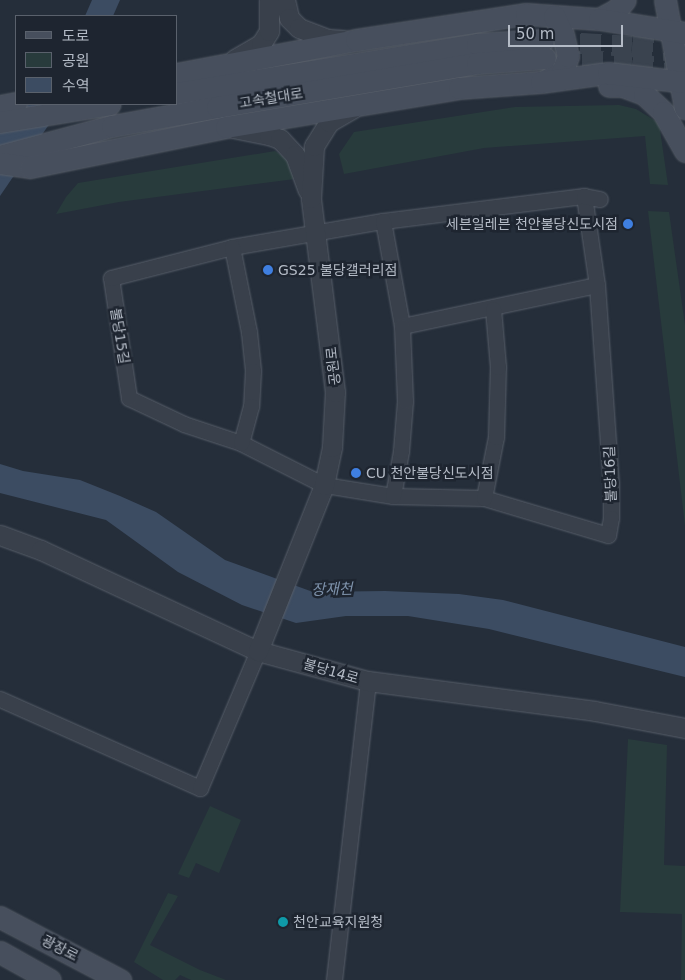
<!DOCTYPE html>
<html>
<head>
<meta charset="utf-8">
<style>
	body { margin:0 }
	#map { position:relative; width:685px; height:980px; overflow:hidden; background:#252e3a; font-family:"DejaVu Sans","Noto Sans KR",sans-serif }
	div>[style] { position:absolute }
	.green>* { inset:0; background:#283b3c }
	.water>* { inset:0; background:#3c4c62 }
	.secondary-tunnel>* { height:21px; margin-top:-10.5px; transform-origin:0; background:repeating-linear-gradient(90deg,#3a434f 0 21px,transparent 0 32px) }
	.roads { filter:drop-shadow(0 0 1px #575e69) drop-shadow(0 0 1px #575e69) }
	.minor>* { height:15px; margin:-7.5px; padding:0 7.5px; transform-origin:7.5px; border-radius:7.5px; background:#39404b }
	.tertiary>* { height:19px; margin:-9.5px; padding:0 9.5px; transform-origin:9.5px; border-radius:9.5px; background:#39404b }
	.secondary>* { height:21px; margin:-10.5px; padding:0 10.5px; transform-origin:10.5px; border-radius:10.5px; background:#474f5d }
	.dots>* { width:14px; height:14px; translate:-50% -50%; box-sizing:border-box; border:2px solid #1e2530; border-radius:50% }
	span { translate:-50% -50%; white-space:nowrap; text-align:center; line-height:1.15; -webkit-text-stroke:5px #1e2530; paint-order:stroke }
	.street-label { font-size:14px; color:#b4bbc6 }
	.poi-label { font-size:14px; color:#b4bbc6 }
	.right { translate:-100% -50%; text-align:right }
	.left { translate:0 -50%; text-align:left }
	.water-label { font-size:15px; color:#7e92ab; font-style:italic }
	.legend { position:absolute; left:15px; top:15px; width:162px; height:90px; box-sizing:border-box; background:#1e2530; border:1px solid #5a616c; margin:0; padding:6px 9px; list-style:none; font-size:15px; color:#b4bbc6 }
	.legend li { display:flex; align-items:center; gap:10px; height:25px }
	.legend b { width:25px; border:1px solid #5a616c }
	.scale { position:absolute; left:508px; top:25px; width:115px; height:22px; box-sizing:border-box; border:2px solid #b4bbc6; border-top:0; padding-left:6px; font-size:15px; line-height:18px; white-space:nowrap; color:#b4bbc6; -webkit-text-stroke:4px #1e2530; paint-order:stroke }
</style>
</head>
<body>
<div id="map">
	<div class="green">
		<i style="clip-path:polygon(619px 105px,636px 109px,659px 123px,668px 185px,650px 184px,645px 136px,484px 148px,344px 174px,339px 154px,354px 132px,515px 107px)"></i>
		<i style="clip-path:polygon(275px 151px,289px 160px,295px 179px,119px 202px,56px 214px,66px 197px,78px 183px)"></i>
		<i style="clip-path:polygon(648px 211px,669px 212px,685px 325px,685px 526px)"></i>
		<i style="clip-path:polygon(628px 739px,667px 745px,664px 865px,685px 866px,685px 980px,681px 980px,682px 914px,620px 912px)"></i>
		<i style="clip-path:polygon(210px 806px,241px 820px,219px 873px,196px 863px,189px 878px,178px 874px)"></i>
		<i style="clip-path:polygon(168px 893px,178px 896px,150px 945px,200px 970px,226px 980px,191px 980px,180px 975px,175px 980px,163px 980px,134px 962px)"></i>
	</div>
	<div class="water">
		<i style="clip-path:polygon(92px 0,120px 0,113px 16px,85px 16px)"></i>
		<i style="clip-path:polygon(24px 104px,63px 104px,0 196px,0 131px)"></i>
		<i style="clip-path:polygon(0 464px,23px 471px,80px 480px,120px 496px,156px 512px,225px 560px,313px 592px,385px 591px,459px 594px,503px 600px,685px 647px,685px 677px,489px 629px,408px 616px,346px 616px,296px 623px,242px 605px,178px 572px,106px 520px,0 493px)"></i>
	</div>
	<div class="secondary-tunnel">
		<i style="left:548px;top:41px;width:84px;rotate:3.4deg"></i>
		<i style="left:632px;top:46px;width:53px;rotate:6.5deg"></i>
		<i style="left:550px;top:58px;width:82px;rotate:3.5deg"></i>
		<i style="left:632px;top:63px;width:54px;rotate:8.6deg"></i>
	</div>
	<div class="roads">
		<div class="minor">
			<i style="left:584px;top:196px;width:90px;rotate:81.7deg"></i>
			<i style="left:597px;top:285px;width:199px;rotate:86deg"></i>
			<i style="left:611px;top:484px;width:34px;rotate:90deg"></i>
			<i style="left:611px;top:518px;width:17px;rotate:100deg"></i>
			<i style="left:608px;top:535px;width:129px;rotate:-163.4deg"></i>
			<i style="left:484px;top:498px;width:91px;rotate:-178.7deg"></i>
			<i style="left:393px;top:496px;width:70px;rotate:-170.9deg"></i>
			<i style="left:324px;top:485px;width:93px;rotate:-153.2deg"></i>
			<i style="left:241px;top:443px;width:60px;rotate:-161.6deg"></i>
			<i style="left:184px;top:424px;width:61px;rotate:-154.7deg"></i>
			<i style="left:129px;top:398px;width:121px;rotate:-98.5deg"></i>
			<i style="left:111px;top:278px;width:125px;rotate:-14.4deg"></i>
			<i style="left:232px;top:247px;width:153px;rotate:-9.8deg"></i>
			<i style="left:383px;top:221px;width:203px;rotate:-7.1deg"></i>
			<i style="left:584px;top:196px;width:16px;rotate:11deg"></i>
			<i style="left:383px;top:221px;width:107px;rotate:79.7deg"></i>
			<i style="left:402px;top:326px;width:199px;rotate:-11.9deg"></i>
			<i style="left:232px;top:247px;width:87px;rotate:78.7deg"></i>
			<i style="left:249px;top:332px;width:39px;rotate:84deg"></i>
			<i style="left:253px;top:371px;width:35px;rotate:93deg"></i>
			<i style="left:251px;top:406px;width:38px;rotate:105deg"></i>
			<i style="left:393px;top:496px;width:46px;rotate:-79.9deg"></i>
			<i style="left:401px;top:451px;width:50px;rotate:-85.4deg"></i>
			<i style="left:405px;top:401px;width:75px;rotate:-92.3deg"></i>
			<i style="left:484px;top:498px;width:62px;rotate:-78.9deg"></i>
			<i style="left:496px;top:437px;width:70px;rotate:-88.4deg"></i>
			<i style="left:498px;top:367px;width:58px;rotate:-94.9deg"></i>
			<i style="left:0;top:699px;width:219px;rotate:24deg"></i>
			<i style="left:200px;top:788px;width:149px;rotate:-67.1deg"></i>
			<i style="left:334px;top:980px;width:301px;rotate:-83.5deg"></i>
		</div>
		<div class="tertiary">
			<i style="left:285px;top:0;width:18px;rotate:77deg"></i>
			<i style="left:289px;top:18px;width:14px;rotate:45deg"></i>
			<i style="left:299px;top:28px;width:31px;rotate:21deg"></i>
			<i style="left:328px;top:39px;width:15px;rotate:4deg"></i>
			<i style="left:235px;top:59px;width:30px;rotate:-30deg"></i>
			<i style="left:261px;top:44px;width:15px;rotate:-58deg"></i>
			<i style="left:269px;top:31px;width:31px;rotate:-90deg"></i>
			<i style="left:233px;top:128px;width:37px;rotate:11deg"></i>
			<i style="left:269px;top:135px;width:12px;rotate:20deg"></i>
			<i style="left:280px;top:139px;width:22px;rotate:47deg"></i>
			<i style="left:295px;top:155px;width:37px;rotate:70deg"></i>
			<i style="left:0;top:535px;width:44px;rotate:20.1deg"></i>
			<i style="left:41px;top:550px;width:239px;rotate:25deg"></i>
			<i style="left:258px;top:651px;width:114px;rotate:15.3deg"></i>
			<i style="left:368px;top:681px;width:229px;rotate:7.5deg"></i>
			<i style="left:595px;top:711px;width:92px;rotate:10.7deg"></i>
			<i style="left:258px;top:651px;width:179px;rotate:-68.3deg"></i>
			<i style="left:324px;top:485px;width:39px;rotate:-78deg"></i>
			<i style="left:332px;top:447px;width:55px;rotate:-86.9deg"></i>
			<i style="left:335px;top:392px;width:195px;rotate:-97.1deg"></i>
			<i style="left:311px;top:198px;width:52px;rotate:-86.7deg"></i>
			<i style="left:314px;top:146px;width:28px;rotate:-58deg"></i>
			<i style="left:329px;top:122px;width:28px;rotate:-30deg"></i>
		</div>
		<div class="secondary">
			<i style="left:665px;top:0;width:110px;rotate:79.5deg"></i>
			<i style="left:599px;top:19px;width:19px;rotate:-28deg"></i>
			<i style="left:616px;top:10px;width:13px;rotate:-48deg"></i>
			<i style="left:176px;top:74px;width:183px;rotate:-10.7deg"></i>
			<i style="left:356px;top:40px;width:172px;rotate:-8.7deg"></i>
			<i style="left:526px;top:14px;width:73px;rotate:3.9deg"></i>
			<i style="left:599px;top:19px;width:87px;rotate:9.2deg"></i>
			<i style="left:546px;top:80px;width:18px;rotate:-27deg"></i>
			<i style="left:562px;top:72px;width:17px;rotate:-69deg"></i>
			<i style="left:568px;top:56px;width:22px;rotate:-103deg"></i>
			<i style="left:563px;top:35px;width:21px;rotate:-115deg"></i>
			<i style="left:609px;top:86px;width:13px"></i>
			<i style="left:622px;top:86px;width:23px;rotate:20deg"></i>
			<i style="left:644px;top:94px;width:26px;rotate:43deg"></i>
			<i style="left:663px;top:112px;width:45px;rotate:60.6deg"></i>
			<i style="left:176px;top:93px;width:305px;rotate:-9.2deg"></i>
			<i style="left:477px;top:44px;width:66px;rotate:-3.5deg"></i>
			<i style="left:0;top:106px;width:16px;rotate:-11deg"></i>
			<i style="left:0;top:122px;width:111px;rotate:-9.3deg"></i>
			<i style="left:0;top:156px;width:116px;rotate:-15deg"></i>
			<i style="left:112px;top:126px;width:107px;rotate:-10.3deg"></i>
			<i style="left:217px;top:107px;width:264px;rotate:-9.6deg"></i>
			<i style="left:477px;top:63px;width:68px;rotate:-4.2deg"></i>
			<i style="left:0;top:163px;width:30px;rotate:8deg"></i>
			<i style="left:30px;top:167px;width:200px;rotate:-11.5deg"></i>
			<i style="left:226px;top:127px;width:236px;rotate:-9.5deg"></i>
			<i style="left:459px;top:88px;width:82px;rotate:-4.2deg"></i>
			<i style="left:541px;top:82px;width:68px;rotate:-7.7deg"></i>
			<i style="left:608px;top:73px;width:78px;rotate:6.7deg"></i>
			<i style="left:0;top:917px;width:136px;rotate:27.7deg"></i>
			<i style="left:0;top:952px;width:57px;rotate:29.2deg"></i>
		</div>
	</div>
	<div class="dots">
		<i style="left:628px;top:224px;background:#3f7fe0"></i>
		<i style="left:268px;top:270px;background:#3f7fe0"></i>
		<i style="left:356px;top:473px;background:#3f7fe0"></i>
		<i style="left:283px;top:922px;background:#0f9aa8"></i>
	</div>
	<div class="street-label">
		<span style="left:271px;top:98px;rotate:-9deg">고속철대로</span>
		<span style="left:120px;top:336px;rotate:81deg">불당15길</span>
		<span style="left:333px;top:366px;rotate:-96deg">공원로</span>
		<span style="left:610px;top:474px;rotate:-92deg">불당16길</span>
		<span style="left:331px;top:671px;rotate:16deg">불당14로</span>
		<span style="left:60px;top:948px;rotate:27deg">광장로</span>
	</div>
	<div class="poi-label">
		<span class="right" style="left:618px;top:224px">세븐일레븐 천안불당신도시점</span>
		<span class="left" style="left:278px;top:270px">GS25 불당갤러리점</span>
		<span class="left" style="left:366px;top:473px">CU 천안불당신도시점</span>
		<span class="left" style="left:293px;top:922px">천안교육지원청</span>
	</div>
	<div class="water-label">
		<span style="left:332px;top:590px;rotate:-2deg">장재천</span>
	</div>
	<ul class="legend">
	<li><b style="height:6px;background:#474f5d"></b>도로</li>
	<li><b style="height:14px;background:#283b3c"></b>공원</li>
	<li><b style="height:14px;background:#3c4c62"></b>수역</li>
	</ul>
	<div class="scale">50 m</div>
</div>
</body>
</html>
